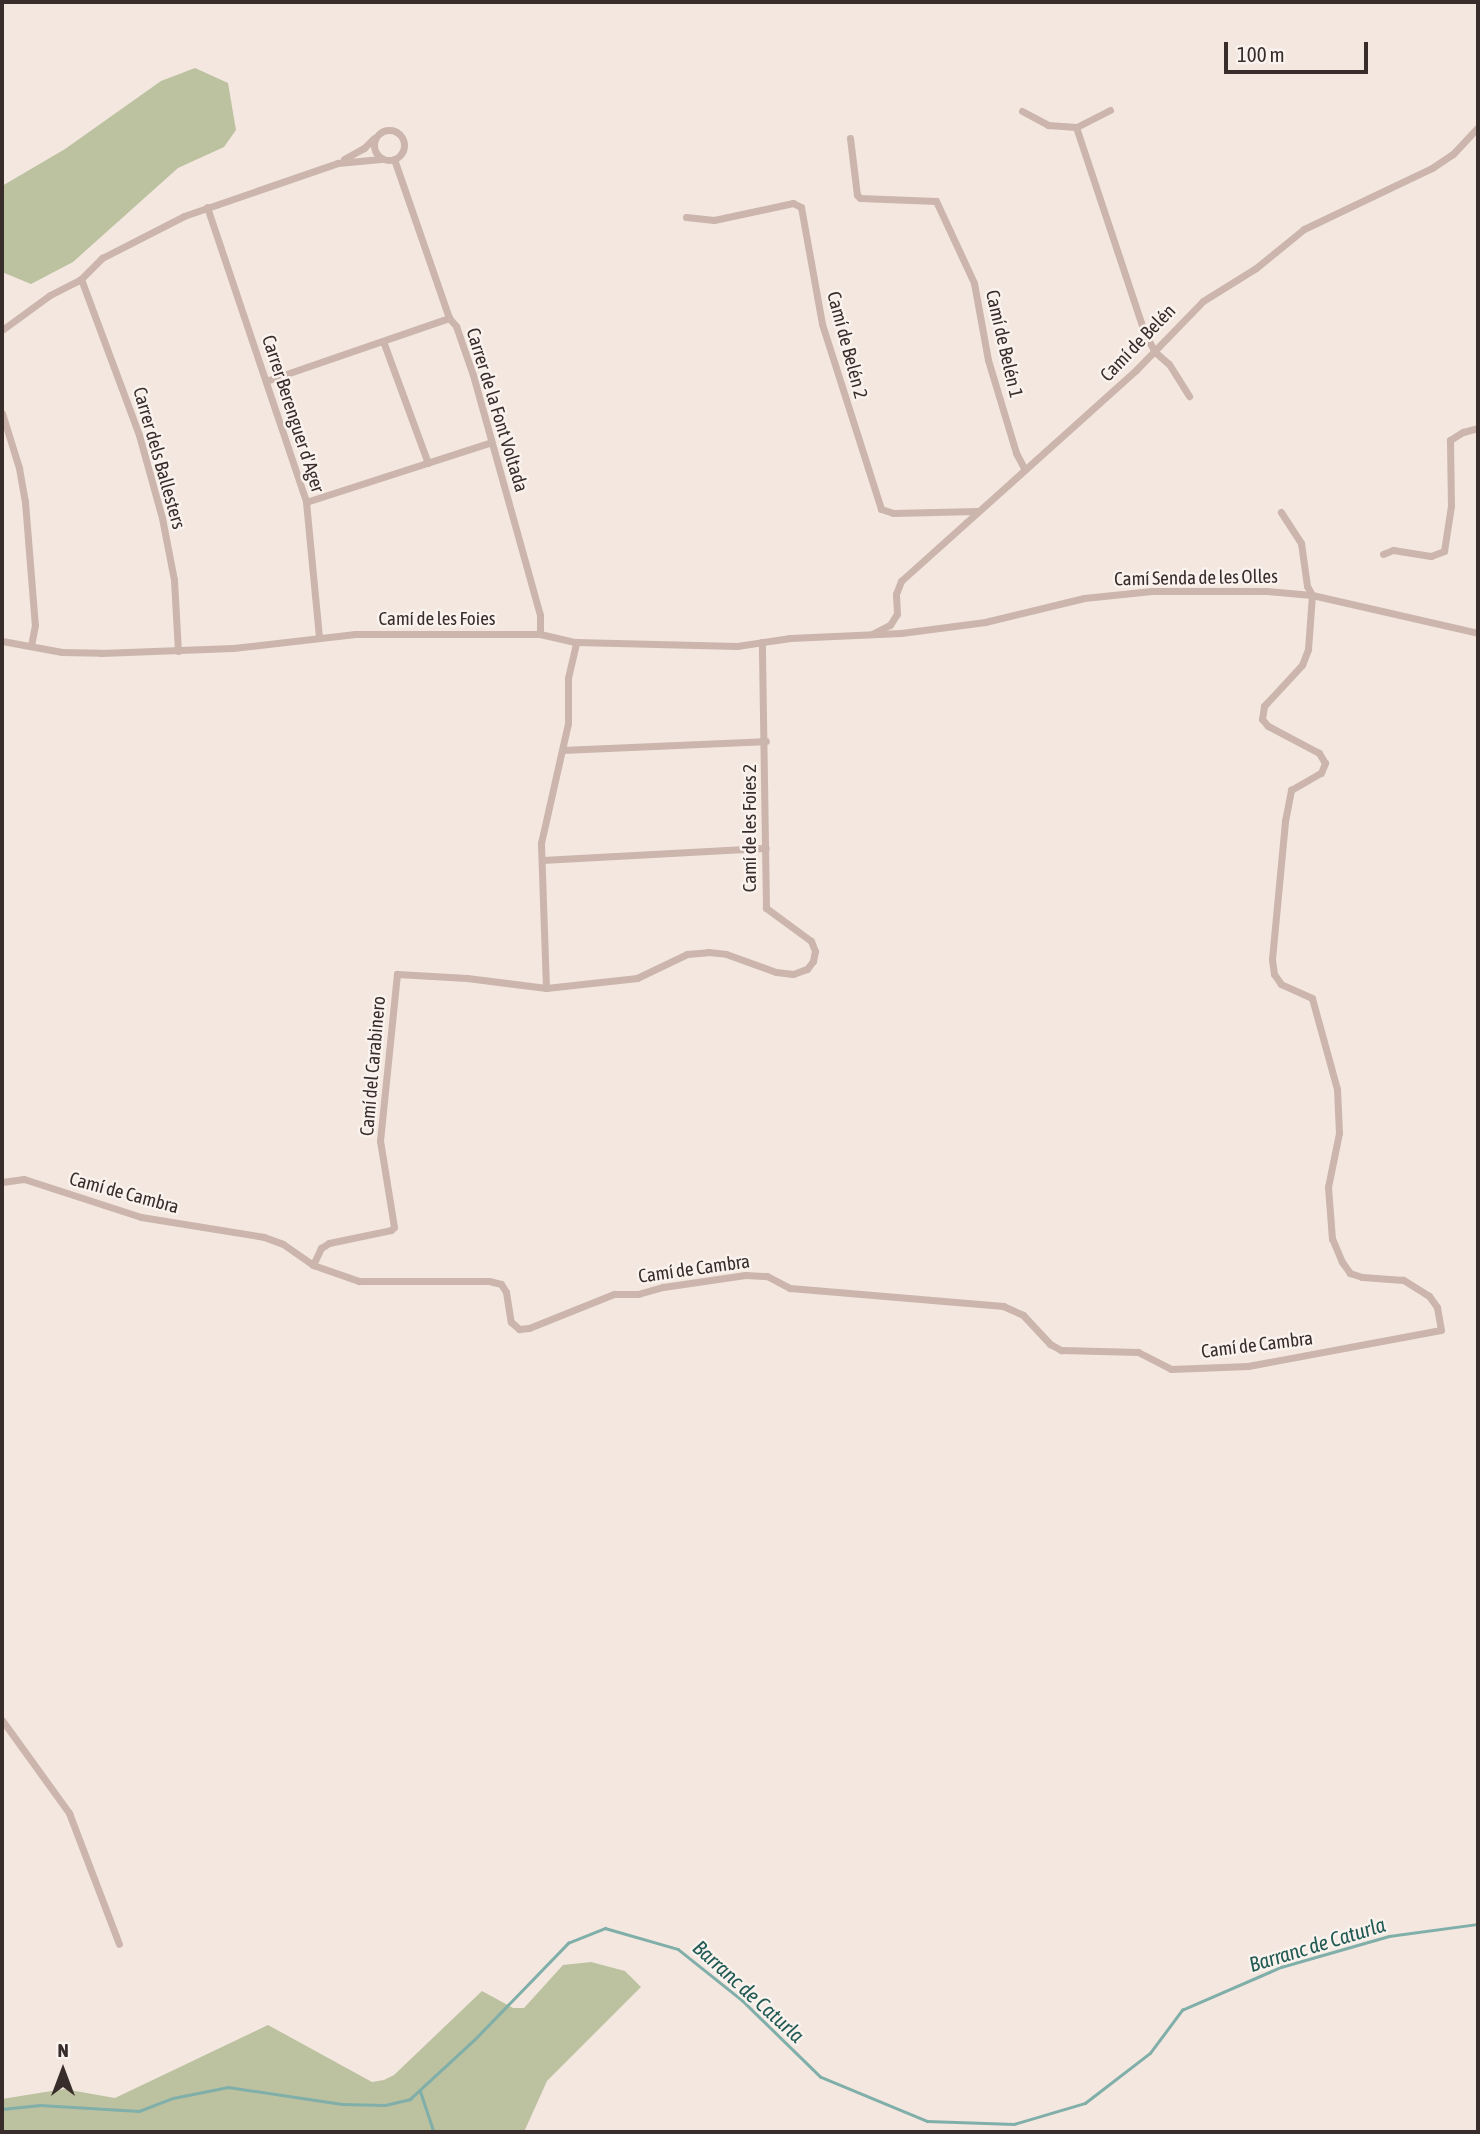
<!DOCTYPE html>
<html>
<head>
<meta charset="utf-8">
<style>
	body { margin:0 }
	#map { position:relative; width:1480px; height:2134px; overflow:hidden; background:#f3e7e0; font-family:"Asap Condensed",sans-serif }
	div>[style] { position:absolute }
	.green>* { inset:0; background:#bcc2a0 }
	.stream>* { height:2.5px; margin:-1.25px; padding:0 1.25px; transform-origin:1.25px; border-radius:1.25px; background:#80afa9 }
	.street>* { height:7px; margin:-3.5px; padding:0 3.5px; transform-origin:3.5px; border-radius:3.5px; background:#cbb5ac }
	.street>.ring { margin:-3.5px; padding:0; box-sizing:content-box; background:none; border:7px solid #cbb5ac; border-radius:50% }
	span { translate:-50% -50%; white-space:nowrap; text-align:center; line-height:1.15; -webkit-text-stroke:5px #faf2ed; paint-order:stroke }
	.street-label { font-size:19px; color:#392d2b }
	.water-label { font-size:21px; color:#215a54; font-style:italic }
	.frame { position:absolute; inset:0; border:4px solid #392d2b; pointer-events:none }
	.north { position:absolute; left:28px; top:2036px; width:70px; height:70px; -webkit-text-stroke:5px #faf2ed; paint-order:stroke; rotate:0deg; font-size:19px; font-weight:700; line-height:28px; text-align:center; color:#392d2b }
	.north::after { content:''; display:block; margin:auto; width:24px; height:32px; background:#392d2b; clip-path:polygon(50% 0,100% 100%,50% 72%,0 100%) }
	.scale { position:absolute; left:1224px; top:42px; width:144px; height:32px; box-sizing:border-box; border:4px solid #392d2b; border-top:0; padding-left:9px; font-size:21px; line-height:24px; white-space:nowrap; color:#392d2b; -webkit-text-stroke:5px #faf2ed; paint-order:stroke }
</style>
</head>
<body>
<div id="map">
	<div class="green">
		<i style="clip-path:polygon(195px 68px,228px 83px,236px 130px,224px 147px,178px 168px,73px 262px,31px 284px,2px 272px,2px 186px,65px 149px,161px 81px)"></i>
		<i style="clip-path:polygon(591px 1962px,625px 1971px,641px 1987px,547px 2081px,524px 2132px,2px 2132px,2px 2099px,64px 2089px,115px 2098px,268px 2025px,372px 2082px,384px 2080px,394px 2075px,482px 1991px,513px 2008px,524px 2008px,563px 1965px)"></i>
	</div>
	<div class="stream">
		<i style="left:420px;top:2090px;width:44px;rotate:71.6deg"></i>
		<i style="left:2px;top:2109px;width:38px;rotate:-6deg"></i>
		<i style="left:40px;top:2105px;width:99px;rotate:3.5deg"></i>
		<i style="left:139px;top:2111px;width:36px;rotate:-21deg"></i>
		<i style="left:173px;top:2098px;width:56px;rotate:-11.3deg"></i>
		<i style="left:228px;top:2087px;width:115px;rotate:8.5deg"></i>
		<i style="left:342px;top:2104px;width:43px;rotate:1.3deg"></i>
		<i style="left:385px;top:2105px;width:26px;rotate:-13deg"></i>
		<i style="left:410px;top:2099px;width:88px;rotate:-42.7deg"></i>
		<i style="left:475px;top:2039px;width:134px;rotate:-45.9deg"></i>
		<i style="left:568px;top:1943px;width:40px;rotate:-22deg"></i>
		<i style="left:605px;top:1928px;width:76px;rotate:16deg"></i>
		<i style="left:678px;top:1949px;width:82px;rotate:38.6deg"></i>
		<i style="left:742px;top:2000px;width:110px;rotate:44.3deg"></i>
		<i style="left:821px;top:2077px;width:115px;rotate:22.5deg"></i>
		<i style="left:927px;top:2121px;width:87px;rotate:2deg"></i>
		<i style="left:1014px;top:2124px;width:74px;rotate:-16.5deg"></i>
		<i style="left:1085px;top:2103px;width:82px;rotate:-37.6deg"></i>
		<i style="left:1150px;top:2053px;width:54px;rotate:-53.3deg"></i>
		<i style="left:1182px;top:2010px;width:108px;rotate:-23.5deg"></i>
		<i style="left:1281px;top:1967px;width:112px;rotate:-16deg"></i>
		<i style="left:1389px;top:1936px;width:90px;rotate:-7.7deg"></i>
	</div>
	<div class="street">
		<i style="left:1110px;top:110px;width:38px;rotate:153deg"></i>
		<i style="left:1076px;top:127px;width:218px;rotate:71.6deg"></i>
		<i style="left:1145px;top:334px;width:21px;rotate:61deg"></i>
		<i style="left:1155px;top:352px;width:18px;rotate:41deg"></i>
		<i style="left:1169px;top:364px;width:38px;rotate:58deg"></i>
		<i style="left:1022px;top:111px;width:30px;rotate:28deg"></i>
		<i style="left:1048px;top:125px;width:28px;rotate:4deg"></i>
		<i class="ring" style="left:374px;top:130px;width:23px;height:23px"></i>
		<i style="left:850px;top:138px;width:57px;rotate:83deg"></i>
		<i style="left:857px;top:195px;width:4px;rotate:45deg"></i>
		<i style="left:860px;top:198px;width:76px;rotate:2.3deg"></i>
		<i style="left:936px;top:201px;width:90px;rotate:65.1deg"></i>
		<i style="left:974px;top:283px;width:78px;rotate:79.7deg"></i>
		<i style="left:988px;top:360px;width:97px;rotate:73.2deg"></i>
		<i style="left:1016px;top:453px;width:17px;rotate:62deg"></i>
		<i style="left:344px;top:159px;width:23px;rotate:-29deg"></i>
		<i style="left:364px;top:148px;width:14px;rotate:-45deg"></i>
		<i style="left:394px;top:159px;width:168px;rotate:70.9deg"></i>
		<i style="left:449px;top:318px;width:11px;rotate:49deg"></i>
		<i style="left:456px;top:326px;width:52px;rotate:70.9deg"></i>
		<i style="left:473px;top:375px;width:249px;rotate:74.4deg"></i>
		<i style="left:540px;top:615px;width:19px;rotate:90deg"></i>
		<i style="left:207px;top:207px;width:311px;rotate:71.4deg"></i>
		<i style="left:306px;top:502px;width:136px;rotate:84.5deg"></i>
		<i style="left:686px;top:217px;width:28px;rotate:6deg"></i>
		<i style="left:714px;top:220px;width:81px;rotate:-12.1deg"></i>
		<i style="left:793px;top:203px;width:9px;rotate:27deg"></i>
		<i style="left:801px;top:207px;width:119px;rotate:79.8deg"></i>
		<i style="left:822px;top:324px;width:194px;rotate:72.3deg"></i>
		<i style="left:881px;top:509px;width:13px;rotate:18deg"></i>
		<i style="left:893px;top:513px;width:84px;rotate:-1.4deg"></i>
		<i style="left:81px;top:279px;width:166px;rotate:69.6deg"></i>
		<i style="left:139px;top:435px;width:86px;rotate:74.5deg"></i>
		<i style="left:162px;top:518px;width:63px;rotate:79deg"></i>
		<i style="left:174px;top:580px;width:71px;rotate:86.8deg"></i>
		<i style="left:2px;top:330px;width:59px;rotate:-36.1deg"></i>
		<i style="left:50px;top:295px;width:35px;rotate:-27deg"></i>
		<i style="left:81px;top:279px;width:30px;rotate:-45deg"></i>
		<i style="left:102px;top:258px;width:92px;rotate:-27.1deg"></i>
		<i style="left:184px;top:216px;width:163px;rotate:-19deg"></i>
		<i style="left:338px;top:163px;width:43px;rotate:-5.3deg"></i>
		<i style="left:383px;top:341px;width:130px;rotate:69.8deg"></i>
		<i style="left:266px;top:381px;width:194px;rotate:-19deg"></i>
		<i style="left:2px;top:413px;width:58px;rotate:72.8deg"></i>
		<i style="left:19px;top:468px;width:35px;rotate:80deg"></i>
		<i style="left:25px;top:502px;width:123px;rotate:85.4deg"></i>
		<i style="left:35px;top:625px;width:21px;rotate:101deg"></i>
		<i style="left:306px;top:502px;width:195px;rotate:-17.9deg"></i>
		<i style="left:1383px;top:554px;width:11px;rotate:-22deg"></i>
		<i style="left:1393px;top:550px;width:38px;rotate:9deg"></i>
		<i style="left:1431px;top:556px;width:14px;rotate:-21deg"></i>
		<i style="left:1444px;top:551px;width:46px;rotate:-81.2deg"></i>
		<i style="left:1451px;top:506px;width:66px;rotate:-90.9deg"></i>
		<i style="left:1450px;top:440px;width:15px;rotate:-32deg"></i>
		<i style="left:1463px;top:432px;width:16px;rotate:-15deg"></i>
		<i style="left:872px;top:634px;width:20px;rotate:-27deg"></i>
		<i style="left:890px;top:625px;width:13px;rotate:-58deg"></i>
		<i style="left:897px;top:614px;width:20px;rotate:-93deg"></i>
		<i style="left:896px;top:594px;width:14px;rotate:-69deg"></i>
		<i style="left:901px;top:581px;width:316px;rotate:-41.9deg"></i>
		<i style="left:1136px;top:370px;width:96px;rotate:-45.8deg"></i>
		<i style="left:1203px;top:301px;width:62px;rotate:-31.9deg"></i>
		<i style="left:1256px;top:268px;width:62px;rotate:-39.1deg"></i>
		<i style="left:1304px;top:229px;width:142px;rotate:-25.5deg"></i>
		<i style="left:1432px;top:168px;width:25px;rotate:-34deg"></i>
		<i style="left:1453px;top:154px;width:37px;rotate:-47deg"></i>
		<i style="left:2px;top:641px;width:61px;rotate:10.4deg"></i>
		<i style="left:62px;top:652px;width:39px;rotate:1deg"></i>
		<i style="left:101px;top:653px;width:132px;rotate:-2.2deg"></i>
		<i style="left:233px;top:648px;width:123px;rotate:-6.5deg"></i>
		<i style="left:355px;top:634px;width:185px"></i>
		<i style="left:540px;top:634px;width:37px;rotate:13deg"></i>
		<i style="left:576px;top:642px;width:161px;rotate:1.4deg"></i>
		<i style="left:737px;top:646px;width:54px;rotate:-8.6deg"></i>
		<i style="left:790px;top:638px;width:111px;rotate:-2.6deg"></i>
		<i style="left:901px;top:633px;width:85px;rotate:-7.5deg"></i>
		<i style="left:985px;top:622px;width:102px;rotate:-13.6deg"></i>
		<i style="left:1084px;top:598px;width:68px;rotate:-5.9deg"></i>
		<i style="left:1152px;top:591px;width:115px"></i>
		<i style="left:1267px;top:591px;width:45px;rotate:5.1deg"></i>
		<i style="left:1312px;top:595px;width:170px;rotate:12.9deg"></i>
		<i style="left:562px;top:750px;width:204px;rotate:-2.5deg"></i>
		<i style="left:542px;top:860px;width:224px;rotate:-3.1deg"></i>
		<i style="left:546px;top:988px;width:145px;rotate:-92deg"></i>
		<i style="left:541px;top:843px;width:123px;rotate:-77.3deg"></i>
		<i style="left:568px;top:723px;width:45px;rotate:-90deg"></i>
		<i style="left:568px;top:678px;width:37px;rotate:-77deg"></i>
		<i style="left:2px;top:1182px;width:22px;rotate:-8deg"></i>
		<i style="left:24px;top:1179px;width:123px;rotate:18deg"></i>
		<i style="left:141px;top:1217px;width:125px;rotate:9.2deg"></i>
		<i style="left:264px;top:1237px;width:20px;rotate:20deg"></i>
		<i style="left:283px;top:1244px;width:37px;rotate:35deg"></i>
		<i style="left:313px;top:1265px;width:49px;rotate:19.2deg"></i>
		<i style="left:359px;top:1281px;width:130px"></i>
		<i style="left:489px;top:1281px;width:12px;rotate:14deg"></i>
		<i style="left:501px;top:1284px;width:9px;rotate:58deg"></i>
		<i style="left:506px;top:1292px;width:30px;rotate:81deg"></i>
		<i style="left:511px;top:1322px;width:11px;rotate:41deg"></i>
		<i style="left:519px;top:1329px;width:10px;rotate:-6deg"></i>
		<i style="left:529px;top:1328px;width:92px;rotate:-21.8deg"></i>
		<i style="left:614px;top:1294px;width:24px"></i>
		<i style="left:638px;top:1294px;width:26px;rotate:-16deg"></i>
		<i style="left:663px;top:1287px;width:83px;rotate:-8.3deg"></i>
		<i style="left:745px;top:1275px;width:22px;rotate:3deg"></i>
		<i style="left:767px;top:1276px;width:26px;rotate:28deg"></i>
		<i style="left:790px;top:1288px;width:214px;rotate:4.8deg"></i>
		<i style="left:1003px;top:1306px;width:22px;rotate:24deg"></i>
		<i style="left:1023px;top:1315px;width:40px;rotate:47deg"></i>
		<i style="left:1050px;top:1344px;width:13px;rotate:29deg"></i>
		<i style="left:1061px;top:1350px;width:77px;rotate:1.5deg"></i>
		<i style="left:1138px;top:1352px;width:37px;rotate:27deg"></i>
		<i style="left:1171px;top:1369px;width:77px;rotate:-2.2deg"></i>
		<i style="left:1248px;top:1366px;width:196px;rotate:-10.6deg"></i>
		<i style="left:1441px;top:1330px;width:23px;rotate:-100deg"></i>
		<i style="left:1437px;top:1307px;width:14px;rotate:-126deg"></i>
		<i style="left:1429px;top:1296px;width:31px;rotate:-148deg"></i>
		<i style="left:1403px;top:1280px;width:41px;rotate:-175.8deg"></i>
		<i style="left:1362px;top:1277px;width:13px;rotate:-162deg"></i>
		<i style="left:1350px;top:1273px;width:14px;rotate:-126deg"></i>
		<i style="left:1342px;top:1262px;width:25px;rotate:-113deg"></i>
		<i style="left:1332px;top:1239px;width:52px;rotate:-94.4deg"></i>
		<i style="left:1328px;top:1187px;width:55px;rotate:-78.5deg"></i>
		<i style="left:1339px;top:1133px;width:44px;rotate:-92.6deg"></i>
		<i style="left:1337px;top:1089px;width:94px;rotate:-105.4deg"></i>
		<i style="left:1312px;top:998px;width:34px;rotate:-156deg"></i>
		<i style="left:1281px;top:984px;width:12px;rotate:-125deg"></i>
		<i style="left:1274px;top:974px;width:15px;rotate:-98deg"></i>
		<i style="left:1272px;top:959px;width:139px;rotate:-84.6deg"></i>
		<i style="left:1285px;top:821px;width:32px;rotate:-79deg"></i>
		<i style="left:1291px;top:790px;width:34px;rotate:-30deg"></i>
		<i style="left:1321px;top:773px;width:11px;rotate:-68deg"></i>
		<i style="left:1325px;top:763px;width:12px;rotate:-121deg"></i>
		<i style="left:1319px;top:753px;width:58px;rotate:-152.1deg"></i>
		<i style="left:1268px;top:726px;width:9px;rotate:-131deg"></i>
		<i style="left:1262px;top:719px;width:13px;rotate:-81deg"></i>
		<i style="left:1264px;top:706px;width:56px;rotate:-47.2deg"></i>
		<i style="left:1302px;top:665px;width:17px;rotate:-69deg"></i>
		<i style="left:1308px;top:649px;width:54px;rotate:-85.8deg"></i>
		<i style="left:1312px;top:595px;width:10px;rotate:-119deg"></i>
		<i style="left:1307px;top:586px;width:43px;rotate:-97.9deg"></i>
		<i style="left:1301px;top:543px;width:37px;rotate:-123deg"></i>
		<i style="left:313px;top:1265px;width:19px;rotate:-65deg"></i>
		<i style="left:321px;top:1248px;width:9px;rotate:-32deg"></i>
		<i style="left:329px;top:1243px;width:63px;rotate:-11.8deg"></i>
		<i style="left:391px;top:1230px;width:4px;rotate:-45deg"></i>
		<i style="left:394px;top:1227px;width:87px;rotate:-99.2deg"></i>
		<i style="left:380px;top:1141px;width:168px;rotate:-84.2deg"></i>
		<i style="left:397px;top:974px;width:70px;rotate:3.3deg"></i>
		<i style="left:467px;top:978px;width:80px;rotate:7.2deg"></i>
		<i style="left:546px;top:988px;width:92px;rotate:-6.3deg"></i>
		<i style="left:637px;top:978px;width:55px;rotate:-25.6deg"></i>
		<i style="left:687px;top:954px;width:21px;rotate:-5deg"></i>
		<i style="left:708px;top:952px;width:18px;rotate:6deg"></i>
		<i style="left:726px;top:954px;width:53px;rotate:19.8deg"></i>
		<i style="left:776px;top:972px;width:17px;rotate:7deg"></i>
		<i style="left:793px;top:974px;width:15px;rotate:-20deg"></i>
		<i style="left:807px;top:969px;width:10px;rotate:-53deg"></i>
		<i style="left:813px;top:961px;width:10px;rotate:-79deg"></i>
		<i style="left:815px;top:951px;width:11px;rotate:-112deg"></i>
		<i style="left:811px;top:941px;width:56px;rotate:-143.7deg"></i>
		<i style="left:766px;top:908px;width:266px;rotate:-90.9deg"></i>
		<i style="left:2px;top:1720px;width:115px;rotate:54.2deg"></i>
		<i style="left:69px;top:1813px;width:140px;rotate:69.1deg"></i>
	</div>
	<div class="street-label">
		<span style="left:1138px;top:343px;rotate:-46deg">Camí de Belén</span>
		<span style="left:1004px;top:344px;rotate:77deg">Camí de Belén 1</span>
		<span style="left:847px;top:345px;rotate:75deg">Camí de Belén 2</span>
		<span style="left:497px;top:410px;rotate:73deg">Carrer de la Font Voltada</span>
		<span style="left:293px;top:414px;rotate:72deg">Carrer Berenguer d'Ager</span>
		<span style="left:159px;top:458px;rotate:74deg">Carrer dels Ballesters</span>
		<span style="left:1196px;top:578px;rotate:-1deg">Camí Senda de les Olles</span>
		<span style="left:437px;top:619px">Camí de les Foies</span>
		<span style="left:750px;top:828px;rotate:-90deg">Camí de les Foies 2</span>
		<span style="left:373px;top:1066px;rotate:-85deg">Camí del Carabinero</span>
		<span style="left:124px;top:1193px;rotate:15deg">Camí de Cambra</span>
		<span style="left:694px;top:1269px;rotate:-8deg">Camí de Cambra</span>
		<span style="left:1257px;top:1345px;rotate:-7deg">Camí de Cambra</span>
	</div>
	<div class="water-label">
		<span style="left:1317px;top:1944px;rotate:-17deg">Barranc de Caturla</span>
		<span style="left:749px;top:1991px;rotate:42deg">Barranc de Caturla</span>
	</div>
	<div class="frame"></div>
	<div class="north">N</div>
	<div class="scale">100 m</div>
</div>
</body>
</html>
